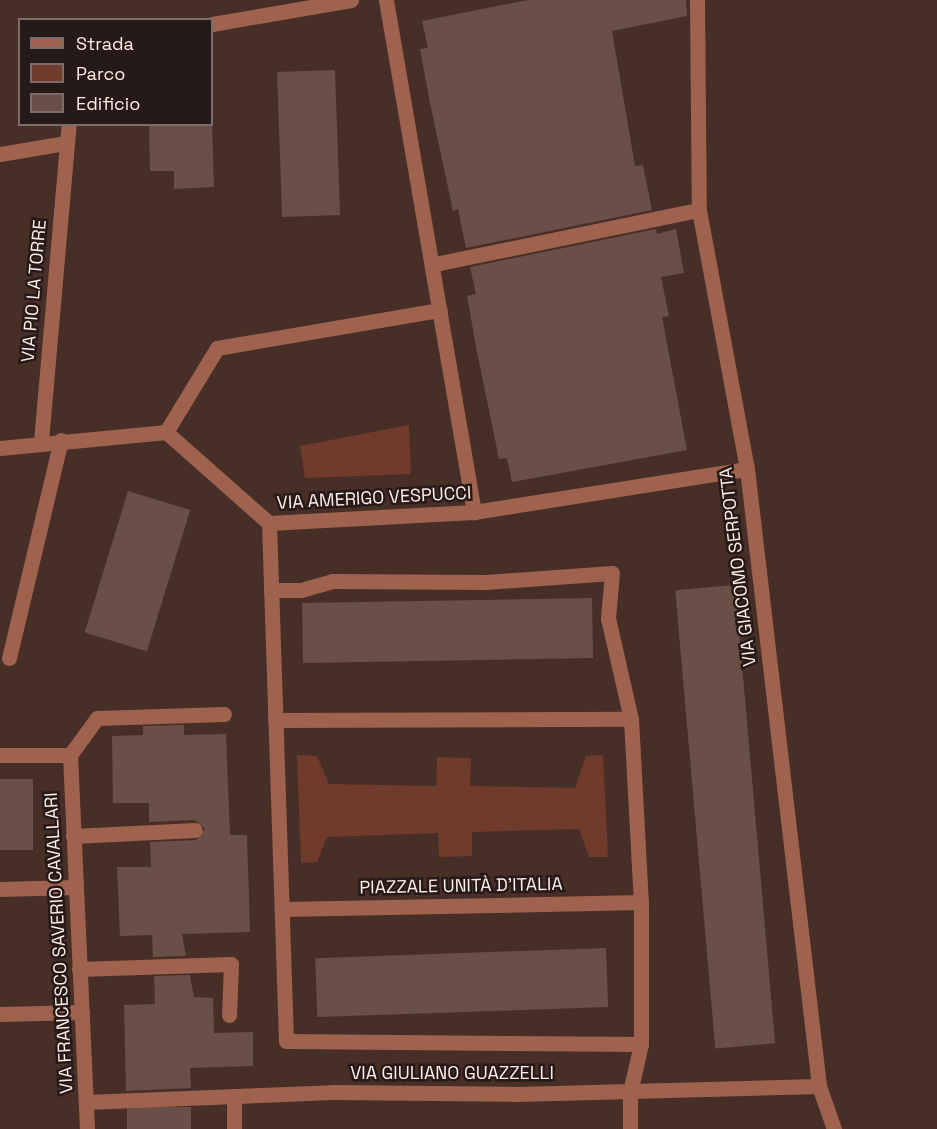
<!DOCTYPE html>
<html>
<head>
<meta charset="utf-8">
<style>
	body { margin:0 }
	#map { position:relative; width:937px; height:1129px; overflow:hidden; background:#472f27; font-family:"Space Grotesk",sans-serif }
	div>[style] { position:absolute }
	.green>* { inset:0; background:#703b2b }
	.building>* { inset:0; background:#694f47; transform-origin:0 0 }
	.minor>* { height:15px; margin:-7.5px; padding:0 7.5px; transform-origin:7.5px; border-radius:7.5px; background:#9f624f }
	span { translate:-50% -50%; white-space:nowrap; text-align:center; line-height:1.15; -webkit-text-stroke:5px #251a17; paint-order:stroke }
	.street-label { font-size:18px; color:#fdece7 }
	.legend { position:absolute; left:18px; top:18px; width:195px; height:108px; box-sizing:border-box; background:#251a17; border:2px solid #7b6e6a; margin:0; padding:8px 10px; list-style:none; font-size:18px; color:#fdece7 }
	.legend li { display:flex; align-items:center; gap:12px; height:30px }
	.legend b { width:30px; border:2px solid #7b6e6a }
</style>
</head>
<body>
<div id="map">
	<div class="green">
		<i style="clip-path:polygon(409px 425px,411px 474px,305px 478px,300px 446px)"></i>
		<i style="clip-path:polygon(297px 755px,317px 756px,329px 784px,436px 786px,437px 757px,471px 758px,470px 786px,575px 788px,586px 756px,603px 755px,608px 857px,589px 857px,579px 829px,472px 832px,472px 856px,439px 857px,438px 833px,327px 837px,317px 862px,301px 863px)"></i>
	</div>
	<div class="building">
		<i style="clip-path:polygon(528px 0,686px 0,687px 16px,612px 31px,635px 166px,643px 165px,652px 210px,466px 248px,458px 209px,453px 211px,430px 103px,420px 49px,428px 48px,422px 21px)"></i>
		<i style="left:335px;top:70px;width:145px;height:58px;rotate:88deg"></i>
		<i style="clip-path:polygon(149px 124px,212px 124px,214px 187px,174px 189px,174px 171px,150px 171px)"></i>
		<i style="clip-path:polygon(656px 229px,657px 234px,676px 229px,684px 273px,661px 277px,669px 316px,662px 317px,687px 450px,512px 482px,507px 458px,499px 459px,477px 352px,467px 296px,476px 294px,470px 267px)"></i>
		<i style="left:128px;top:491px;width:65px;height:148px;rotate:17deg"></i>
		<i style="left:735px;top:585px;width:460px;height:60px;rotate:85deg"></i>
		<i style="left:592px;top:598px;width:60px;height:290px;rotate:89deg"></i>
		<i style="clip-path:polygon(184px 725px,184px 735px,226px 734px,230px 835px,247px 835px,250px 932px,182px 934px,186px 956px,153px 957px,152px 935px,120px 936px,117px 867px,151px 867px,150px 842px,196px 840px,205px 829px,195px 820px,149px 822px,149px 803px,113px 803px,112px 736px,143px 735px,143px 726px)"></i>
		<i style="left:0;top:779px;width:33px;height:71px"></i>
		<i style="left:606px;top:948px;width:59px;height:291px;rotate:88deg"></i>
		<i style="clip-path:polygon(190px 975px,194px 997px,213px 998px,214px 1033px,253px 1032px,253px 1066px,190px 1068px,191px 1088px,126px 1091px,124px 1005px,155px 1004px,154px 976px)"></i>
		<i style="left:191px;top:1107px;width:22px;height:64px;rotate:90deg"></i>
	</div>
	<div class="minor">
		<i style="left:386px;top:0;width:520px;rotate:80.25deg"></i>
		<i style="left:697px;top:0;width:210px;rotate:89.5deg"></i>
		<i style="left:699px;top:210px;width:263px;rotate:79.5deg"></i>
		<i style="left:747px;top:469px;width:621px;rotate:83.34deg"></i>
		<i style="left:819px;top:1086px;width:46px;rotate:70.8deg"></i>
		<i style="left:212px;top:24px;width:141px;rotate:-9.8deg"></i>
		<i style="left:0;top:154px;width:67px;rotate:-9.5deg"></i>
		<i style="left:435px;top:264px;width:269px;rotate:-11.6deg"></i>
		<i style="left:166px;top:432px;width:98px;rotate:-58.7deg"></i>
		<i style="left:217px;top:348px;width:226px;rotate:-9.7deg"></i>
		<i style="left:41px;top:441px;width:318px;rotate:-85deg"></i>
		<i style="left:0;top:448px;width:167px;rotate:-5.5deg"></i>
		<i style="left:166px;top:432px;width:137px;rotate:41.5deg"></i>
		<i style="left:269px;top:523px;width:205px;rotate:-3.1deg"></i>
		<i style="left:474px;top:512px;width:276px;rotate:-9deg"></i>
		<i style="left:269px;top:523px;width:518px;rotate:88.12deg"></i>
		<i style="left:286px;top:1041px;width:355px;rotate:0.5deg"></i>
		<i style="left:271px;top:590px;width:30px"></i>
		<i style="left:301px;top:590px;width:32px;rotate:-16deg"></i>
		<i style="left:332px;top:581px;width:154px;rotate:0.4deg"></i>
		<i style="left:486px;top:582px;width:126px;rotate:-4.1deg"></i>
		<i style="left:612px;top:573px;width:45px;rotate:95.1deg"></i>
		<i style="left:608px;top:618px;width:104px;rotate:77.2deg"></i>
		<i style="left:631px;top:719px;width:183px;rotate:86.9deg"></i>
		<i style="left:641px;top:902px;width:142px;rotate:90deg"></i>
		<i style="left:641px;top:1044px;width:49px;rotate:102.9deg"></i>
		<i style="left:630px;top:1092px;width:37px;rotate:90deg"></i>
		<i style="left:9px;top:658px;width:224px;rotate:-76.6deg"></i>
		<i style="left:275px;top:720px;width:356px;rotate:-0.2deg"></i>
		<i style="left:0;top:755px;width:70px"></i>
		<i style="left:70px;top:755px;width:374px;rotate:87.4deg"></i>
		<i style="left:70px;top:755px;width:46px;rotate:-53.9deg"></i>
		<i style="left:97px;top:718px;width:127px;rotate:-1.8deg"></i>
		<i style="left:73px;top:836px;width:122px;rotate:-2.8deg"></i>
		<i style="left:0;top:889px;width:75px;rotate:-1.5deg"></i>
		<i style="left:282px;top:909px;width:359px;rotate:-1.1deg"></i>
		<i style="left:79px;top:969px;width:152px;rotate:-1.9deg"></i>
		<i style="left:231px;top:964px;width:51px;rotate:92.2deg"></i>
		<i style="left:0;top:1014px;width:82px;rotate:-1.4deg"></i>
		<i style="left:234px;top:1096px;width:33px;rotate:90deg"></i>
		<i style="left:86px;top:1102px;width:246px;rotate:-2.3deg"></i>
		<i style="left:332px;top:1092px;width:185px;rotate:0.6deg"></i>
		<i style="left:517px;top:1094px;width:302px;rotate:-1.5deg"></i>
	</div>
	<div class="street-label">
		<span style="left:34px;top:291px;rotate:-85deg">VIA PIO LA TORRE</span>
		<span style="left:374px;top:498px;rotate:-3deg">VIA AMERIGO VESPUCCI</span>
		<span style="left:738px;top:567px;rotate:-97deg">VIA GIACOMO SERPOTTA</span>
		<span style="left:461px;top:886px;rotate:-1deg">PIAZZALE UNITÀ D'ITALIA</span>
		<span style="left:59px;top:943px;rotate:-93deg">VIA FRANCESCO SAVERIO CAVALLARI</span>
		<span style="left:452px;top:1073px">VIA GIULIANO GUAZZELLI</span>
	</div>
	<ul class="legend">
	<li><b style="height:8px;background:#9f624f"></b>Strada</li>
	<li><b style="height:16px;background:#703b2b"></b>Parco</li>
	<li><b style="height:16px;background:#694f47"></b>Edificio</li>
	</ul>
</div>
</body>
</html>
